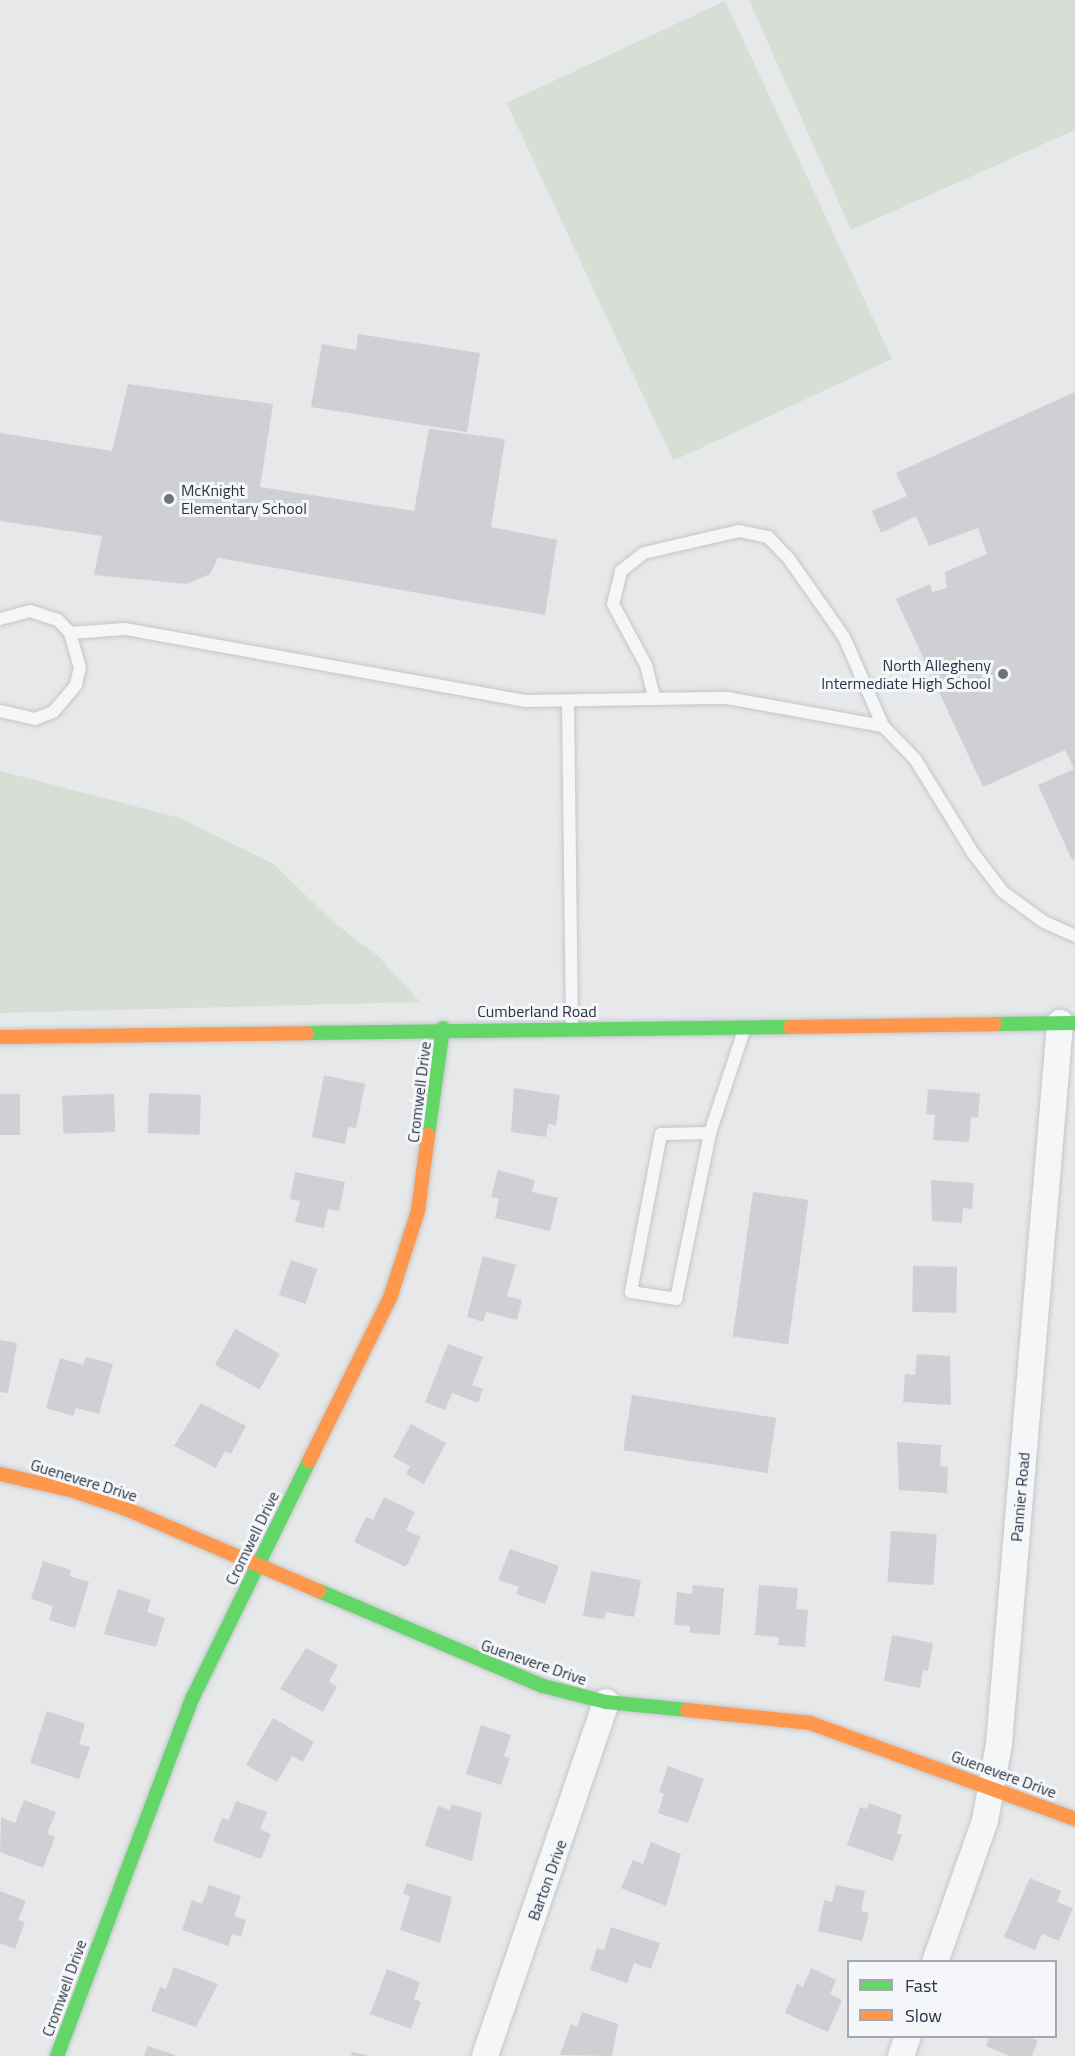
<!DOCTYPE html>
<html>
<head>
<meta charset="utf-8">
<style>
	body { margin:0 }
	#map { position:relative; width:1075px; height:2056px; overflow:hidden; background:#e6e8ea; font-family:"Titillium Web",sans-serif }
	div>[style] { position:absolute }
	.green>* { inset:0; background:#d6ded6; transform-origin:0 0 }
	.building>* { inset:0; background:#ced0d3; transform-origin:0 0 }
	.roads { filter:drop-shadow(0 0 2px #c4c6c8) drop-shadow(0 0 2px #c4c6c8) }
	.lane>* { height:12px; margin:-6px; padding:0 6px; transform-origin:6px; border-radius:6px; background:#f5f6f7 }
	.street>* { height:26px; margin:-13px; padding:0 13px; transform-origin:13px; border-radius:13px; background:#f5f6f7 }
	.fast>* { height:14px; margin:-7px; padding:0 7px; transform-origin:7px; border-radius:7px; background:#63d668 }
	.slow>* { height:14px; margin:-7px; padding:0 7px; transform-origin:7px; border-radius:7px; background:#ff974d }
	.dots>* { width:16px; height:16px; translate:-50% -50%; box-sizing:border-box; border:3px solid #f4f6f9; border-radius:50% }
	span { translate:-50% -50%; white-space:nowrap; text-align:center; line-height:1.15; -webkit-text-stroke:6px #f4f6f9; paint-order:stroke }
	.poi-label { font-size:16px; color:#2b3445 }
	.left { translate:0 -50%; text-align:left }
	.right { translate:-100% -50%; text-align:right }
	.street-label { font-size:16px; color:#2b3445 }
	.legend { position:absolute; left:847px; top:1960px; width:210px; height:78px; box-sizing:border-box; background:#f4f6f9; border:2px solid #a4a8b1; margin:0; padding:8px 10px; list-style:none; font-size:18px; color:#2b3445 }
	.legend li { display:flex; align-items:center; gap:12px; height:30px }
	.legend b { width:30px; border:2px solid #a4a8b1 }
</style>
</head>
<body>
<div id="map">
	<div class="green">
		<i style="clip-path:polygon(749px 0,1075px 0,1075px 130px,851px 230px)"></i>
		<i style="left:725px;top:1px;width:395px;height:241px;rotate:65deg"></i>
		<i style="clip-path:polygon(0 771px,180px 818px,274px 864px,333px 922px,378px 956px,420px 1002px,0 1013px)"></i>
	</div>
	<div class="building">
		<i style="clip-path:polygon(358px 334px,480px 353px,467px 432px,311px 407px,322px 344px,356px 350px)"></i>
		<i style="clip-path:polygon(128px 384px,273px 404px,260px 487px,414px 511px,429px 429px,505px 439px,491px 527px,557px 540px,545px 615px,218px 558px,210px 574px,187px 584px,94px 575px,102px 536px,0 521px,0 433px,112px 451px)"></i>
		<i style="clip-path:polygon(1075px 392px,1075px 859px,1072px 860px,1038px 785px,1074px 769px,1065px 750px,983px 787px,896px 599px,930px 584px,932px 592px,947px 588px,945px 572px,987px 554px,978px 528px,929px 546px,916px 516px,881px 533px,872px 511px,907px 496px,896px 473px)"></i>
		<i style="clip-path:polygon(324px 1075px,365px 1084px,356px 1128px,348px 1127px,345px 1144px,312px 1137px)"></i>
		<i style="clip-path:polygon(514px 1088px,560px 1095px,556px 1125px,548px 1124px,546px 1137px,511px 1132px)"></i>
		<i style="clip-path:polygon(928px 1089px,980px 1093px,978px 1118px,971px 1117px,969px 1142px,933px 1140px,935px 1115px,926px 1114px)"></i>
		<i style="left:149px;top:1093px;width:52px;height:40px;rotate:2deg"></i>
		<i style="left:0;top:1094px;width:20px;height:41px"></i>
		<i style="left:114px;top:1094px;width:38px;height:52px;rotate:88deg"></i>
		<i style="clip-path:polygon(498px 1170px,535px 1180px,532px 1192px,558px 1198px,550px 1231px,495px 1218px,499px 1199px,491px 1197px)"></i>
		<i style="clip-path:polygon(295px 1172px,345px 1182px,339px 1211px,328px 1209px,324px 1228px,295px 1222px,300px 1201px,290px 1199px)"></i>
		<i style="clip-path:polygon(931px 1180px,974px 1183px,972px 1209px,963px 1208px,962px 1223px,932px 1221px)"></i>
		<i style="left:753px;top:1192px;width:56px;height:146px;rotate:8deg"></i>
		<i style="clip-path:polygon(483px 1256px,516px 1265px,507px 1296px,522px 1300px,517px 1320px,486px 1312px,483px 1322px,467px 1317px)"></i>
		<i style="left:291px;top:1260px;width:28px;height:37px;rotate:19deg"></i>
		<i style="left:913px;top:1266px;width:44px;height:46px;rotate:1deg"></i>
		<i style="left:235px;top:1329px;width:51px;height:41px;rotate:29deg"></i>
		<i style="clip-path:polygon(0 1340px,17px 1343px,8px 1393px,0 1392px)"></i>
		<i style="clip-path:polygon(448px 1344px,483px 1357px,472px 1385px,483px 1389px,478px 1403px,452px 1393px,445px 1410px,425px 1402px)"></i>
		<i style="clip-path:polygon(917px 1354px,950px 1356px,951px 1405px,903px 1402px,905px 1374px,915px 1375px)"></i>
		<i style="clip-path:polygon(86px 1357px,113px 1364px,99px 1414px,76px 1408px,73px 1416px,46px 1408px,60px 1358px,83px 1365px)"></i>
		<i style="left:632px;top:1395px;width:146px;height:56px;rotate:9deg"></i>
		<i style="clip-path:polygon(201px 1403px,246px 1426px,231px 1454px,225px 1451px,216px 1468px,174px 1446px)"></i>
		<i style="clip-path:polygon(411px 1424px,446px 1443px,424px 1484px,406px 1474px,410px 1466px,393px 1457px)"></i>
		<i style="clip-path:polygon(897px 1442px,941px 1445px,940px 1466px,948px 1467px,947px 1493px,899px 1490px)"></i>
		<i style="clip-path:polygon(384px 1497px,415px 1512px,406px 1530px,421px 1537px,406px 1567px,354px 1542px,366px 1517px,373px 1520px)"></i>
		<i style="left:891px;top:1531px;width:46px;height:51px;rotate:4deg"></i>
		<i style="clip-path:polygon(510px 1549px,559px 1566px,545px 1604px,516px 1594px,519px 1587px,498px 1580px)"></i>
		<i style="clip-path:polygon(43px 1561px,71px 1570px,69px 1576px,89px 1582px,75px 1628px,49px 1620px,53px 1606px,31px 1599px)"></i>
		<i style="clip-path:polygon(591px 1571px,641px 1580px,634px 1617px,606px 1612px,604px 1619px,583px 1616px)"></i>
		<i style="clip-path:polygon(693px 1585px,724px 1588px,720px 1635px,690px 1633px,690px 1626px,674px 1625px,677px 1592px,692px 1594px)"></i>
		<i style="clip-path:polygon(759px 1585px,798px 1588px,796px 1609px,808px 1610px,805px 1647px,778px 1645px,779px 1637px,755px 1635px)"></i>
		<i style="clip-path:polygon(118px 1589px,151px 1600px,147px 1612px,165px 1618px,156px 1647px,104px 1634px)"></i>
		<i style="clip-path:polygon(892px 1635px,933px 1643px,928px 1671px,923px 1670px,920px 1688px,884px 1681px)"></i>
		<i style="clip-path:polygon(306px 1648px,338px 1665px,329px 1682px,337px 1687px,323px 1712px,280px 1689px)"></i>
		<i style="clip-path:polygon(47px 1711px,85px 1724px,79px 1744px,90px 1747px,79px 1779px,30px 1763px)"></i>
		<i style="clip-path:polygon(273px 1718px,314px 1742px,303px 1762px,292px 1756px,277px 1782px,246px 1765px)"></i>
		<i style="clip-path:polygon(481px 1725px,511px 1735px,504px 1756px,510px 1758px,501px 1785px,466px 1774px)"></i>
		<i style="clip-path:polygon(668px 1766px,704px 1779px,688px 1823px,658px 1813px,664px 1794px,659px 1792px)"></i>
		<i style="clip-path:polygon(24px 1800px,56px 1812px,47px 1834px,55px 1837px,43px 1868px,0 1852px,1px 1817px,15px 1823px)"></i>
		<i style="clip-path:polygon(236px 1801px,267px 1812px,260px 1829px,271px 1834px,261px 1859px,213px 1841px,222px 1818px,229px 1820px)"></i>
		<i style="clip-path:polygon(869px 1803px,902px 1815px,897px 1833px,902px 1835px,893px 1861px,847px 1845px,860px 1807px,867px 1809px)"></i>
		<i style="clip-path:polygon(452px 1804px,482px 1813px,472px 1861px,425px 1846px,438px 1806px,450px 1810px)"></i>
		<i style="clip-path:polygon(651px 1842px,681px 1854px,666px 1906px,621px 1888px,633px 1860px,643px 1864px)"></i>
		<i style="clip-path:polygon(1030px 1878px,1061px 1891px,1057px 1902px,1073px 1908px,1059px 1941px,1042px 1934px,1035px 1950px,1004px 1937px)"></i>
		<i style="clip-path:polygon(407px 1883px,452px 1897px,440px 1943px,400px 1930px,410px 1896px,403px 1894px)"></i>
		<i style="clip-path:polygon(209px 1885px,241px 1896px,234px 1916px,246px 1920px,241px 1937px,232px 1934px,228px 1946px,182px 1930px,192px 1900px,202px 1904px)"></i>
		<i style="clip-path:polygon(836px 1885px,865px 1891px,861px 1911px,869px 1913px,862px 1941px,818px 1931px,824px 1900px,832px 1902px)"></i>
		<i style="clip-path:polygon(0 1891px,26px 1901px,18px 1920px,25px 1922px,15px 1949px,0 1943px)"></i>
		<i style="clip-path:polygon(611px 1927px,660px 1943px,651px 1969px,634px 1963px,627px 1983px,590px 1970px,597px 1948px,604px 1950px)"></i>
		<i style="clip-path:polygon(174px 1967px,218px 1984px,196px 2027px,151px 2011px,160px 1987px,166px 1989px)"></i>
		<i style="clip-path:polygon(811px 1968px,836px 1980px,830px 1994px,842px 2000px,828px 2032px,785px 2013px,797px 1984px,803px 1987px)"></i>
		<i style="clip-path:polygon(387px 1969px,420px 1982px,414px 1999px,421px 2002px,411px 2029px,370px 2014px)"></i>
		<i style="clip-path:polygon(582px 2012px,618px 2024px,612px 2056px,560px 2055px,571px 2024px,577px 2027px)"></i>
		<i style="clip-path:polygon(990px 2036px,1028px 2036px,1038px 2041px,1032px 2056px,1009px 2056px,986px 2046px)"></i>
		<i style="clip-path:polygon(148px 2046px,175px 2055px,175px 2056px,144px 2056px)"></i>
		<i style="clip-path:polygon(352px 2052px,366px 2055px,366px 2056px,351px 2056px)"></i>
	</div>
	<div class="roads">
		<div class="lane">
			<i style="left:0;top:619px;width:31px;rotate:-15deg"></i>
			<i style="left:30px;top:611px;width:29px;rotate:18deg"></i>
			<i style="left:58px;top:620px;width:18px;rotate:47deg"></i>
			<i style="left:70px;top:633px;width:35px;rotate:74deg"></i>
			<i style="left:80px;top:667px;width:18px;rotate:103deg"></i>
			<i style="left:76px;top:685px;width:35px;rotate:130deg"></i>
			<i style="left:53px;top:712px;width:19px;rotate:159deg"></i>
			<i style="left:35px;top:719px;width:36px;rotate:-167deg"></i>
			<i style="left:70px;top:633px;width:55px;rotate:-4.2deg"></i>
			<i style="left:125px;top:629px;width:406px;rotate:10.2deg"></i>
			<i style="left:525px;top:701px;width:202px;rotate:-0.9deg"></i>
			<i style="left:727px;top:698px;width:158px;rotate:10.2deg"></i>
			<i style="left:883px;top:726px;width:46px;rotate:45.9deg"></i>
			<i style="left:915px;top:759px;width:110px;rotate:58.3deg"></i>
			<i style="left:973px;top:853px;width:49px;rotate:52.4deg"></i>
			<i style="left:1003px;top:892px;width:51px;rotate:36.2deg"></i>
			<i style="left:1044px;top:922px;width:34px;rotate:24deg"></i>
			<i style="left:654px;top:697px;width:33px;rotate:-104deg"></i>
			<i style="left:646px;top:665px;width:69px;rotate:-118.4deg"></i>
			<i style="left:613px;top:604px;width:34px;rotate:-76deg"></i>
			<i style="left:621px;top:571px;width:29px;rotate:-38deg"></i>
			<i style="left:644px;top:553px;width:98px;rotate:-13deg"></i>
			<i style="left:739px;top:531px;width:30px;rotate:12deg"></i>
			<i style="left:768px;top:537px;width:30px;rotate:46deg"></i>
			<i style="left:789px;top:559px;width:95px;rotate:54.8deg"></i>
			<i style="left:844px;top:637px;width:97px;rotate:66.3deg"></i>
			<i style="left:568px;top:701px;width:327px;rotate:89.3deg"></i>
			<i style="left:710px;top:1133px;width:49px;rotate:178.8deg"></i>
			<i style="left:661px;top:1134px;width:161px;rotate:100.8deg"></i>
			<i style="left:631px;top:1292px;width:46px;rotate:8.8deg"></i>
			<i style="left:676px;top:1299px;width:169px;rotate:-78.4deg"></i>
			<i style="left:710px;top:1133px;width:108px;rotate:-71.7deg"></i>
		</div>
		<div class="street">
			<i style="left:935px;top:1962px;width:150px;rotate:-70.5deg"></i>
			<i style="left:985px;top:1821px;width:78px;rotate:-79.7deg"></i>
			<i style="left:999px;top:1744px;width:724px;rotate:-85.16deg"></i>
			<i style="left:485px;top:2056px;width:374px;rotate:-71.1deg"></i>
			<i style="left:901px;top:2056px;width:21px;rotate:-71deg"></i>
		</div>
		<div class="fast">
			<i style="left:995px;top:1024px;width:80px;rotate:-0.7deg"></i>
			<i style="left:307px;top:1033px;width:483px;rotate:-0.7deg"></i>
			<i style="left:428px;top:1135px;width:108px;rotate:-82deg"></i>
			<i style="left:319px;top:1591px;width:243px;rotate:23deg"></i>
			<i style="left:543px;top:1686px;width:65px;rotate:14.3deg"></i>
			<i style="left:606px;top:1702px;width:81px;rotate:5.6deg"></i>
			<i style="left:57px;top:2056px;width:384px;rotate:-69.3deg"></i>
			<i style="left:193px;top:1697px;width:263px;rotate:-63.8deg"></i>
		</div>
		<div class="slow">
			<i style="left:790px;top:1027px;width:205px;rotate:-0.8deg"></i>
			<i style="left:0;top:1037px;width:307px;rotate:-0.7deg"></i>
			<i style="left:309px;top:1461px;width:182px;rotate:-63.6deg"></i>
			<i style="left:390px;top:1298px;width:91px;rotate:-72.2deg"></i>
			<i style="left:418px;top:1211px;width:77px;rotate:-82.5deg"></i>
			<i style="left:0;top:1474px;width:76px;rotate:12.9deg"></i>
			<i style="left:74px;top:1491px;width:53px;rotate:18.8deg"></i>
			<i style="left:124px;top:1508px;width:212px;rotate:23.1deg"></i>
			<i style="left:687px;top:1710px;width:124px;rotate:6deg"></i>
			<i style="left:810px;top:1723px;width:282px;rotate:19.9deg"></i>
		</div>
	</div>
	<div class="dots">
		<i style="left:169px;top:499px;background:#6c737f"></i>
		<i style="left:1003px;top:674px;background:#6c737f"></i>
	</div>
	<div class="poi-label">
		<span class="left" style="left:181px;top:499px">McKnight<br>Elementary School</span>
		<span class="right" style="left:991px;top:674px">North Allegheny<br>Intermediate High School</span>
	</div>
	<div class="street-label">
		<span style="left:537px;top:1011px">Cumberland Road</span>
		<span style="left:419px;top:1092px;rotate:-83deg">Cromwell Drive</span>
		<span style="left:84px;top:1480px;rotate:17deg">Guenevere Drive</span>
		<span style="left:1020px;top:1497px;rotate:-85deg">Pannier Road</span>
		<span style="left:252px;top:1538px;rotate:-64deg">Cromwell Drive</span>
		<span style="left:534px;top:1662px;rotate:19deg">Guenevere Drive</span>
		<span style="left:1004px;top:1774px;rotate:20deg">Guenevere Drive</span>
		<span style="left:547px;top:1880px;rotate:-70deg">Barton Drive</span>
		<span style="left:64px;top:1988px;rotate:-70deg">Cromwell Drive</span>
	</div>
	<ul class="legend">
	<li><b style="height:8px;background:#63d668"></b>Fast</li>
	<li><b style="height:8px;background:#ff974d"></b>Slow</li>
	</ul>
</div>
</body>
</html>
